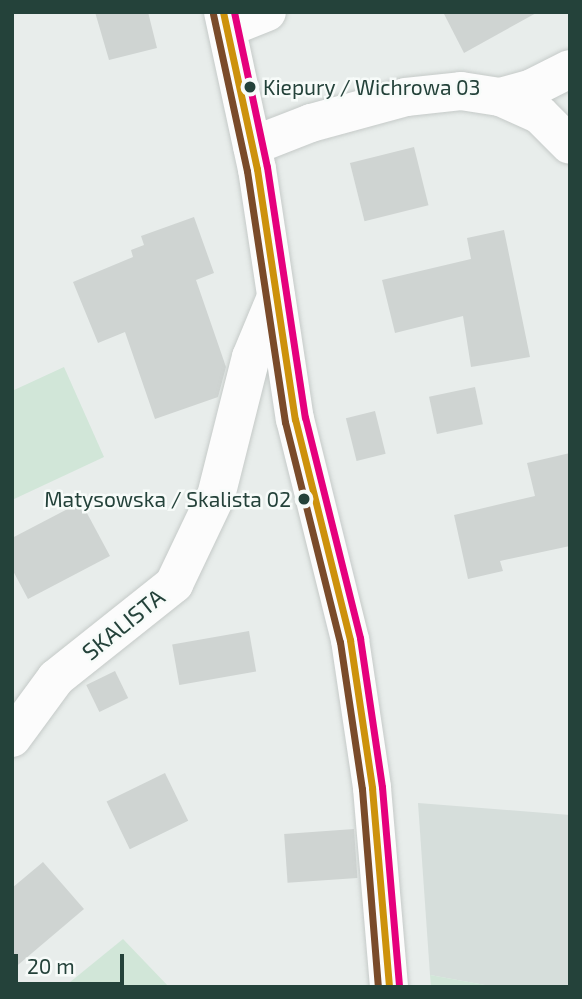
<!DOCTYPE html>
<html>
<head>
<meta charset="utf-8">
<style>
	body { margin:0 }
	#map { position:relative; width:582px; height:999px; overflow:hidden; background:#e8edeb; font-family:"Exo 2",sans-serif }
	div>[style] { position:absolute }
	.built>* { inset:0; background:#d6dedb }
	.green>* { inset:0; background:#d1e6d8 }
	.building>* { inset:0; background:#cfd4d2; transform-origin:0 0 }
	.roads { filter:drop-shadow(0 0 2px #c5cac8) drop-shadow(0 0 2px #c5cac8) }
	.minor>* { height:38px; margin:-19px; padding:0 19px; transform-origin:19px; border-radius:19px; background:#fcfcfc }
	.bus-1>* { height:7px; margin:-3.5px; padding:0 3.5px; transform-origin:3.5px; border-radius:3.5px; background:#cd920c }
	.bus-2>* { height:7px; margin:-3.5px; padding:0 3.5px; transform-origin:3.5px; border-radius:3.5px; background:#7a4b2a }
	.bus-3>* { height:7px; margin:-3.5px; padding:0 3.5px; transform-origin:3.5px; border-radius:3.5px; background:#e5007d }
	.dots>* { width:19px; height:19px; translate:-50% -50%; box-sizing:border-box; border:4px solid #f7fbf9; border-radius:50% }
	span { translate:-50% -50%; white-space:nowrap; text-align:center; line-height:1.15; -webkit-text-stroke:5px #f7fbf9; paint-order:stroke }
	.bus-label { font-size:21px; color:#24423a }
	.left { translate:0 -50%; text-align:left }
	.right { translate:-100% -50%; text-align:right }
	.street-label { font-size:23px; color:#24423a }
	.frame { position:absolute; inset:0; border:14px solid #24423a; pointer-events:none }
	.scale { position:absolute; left:14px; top:954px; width:110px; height:32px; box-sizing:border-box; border:4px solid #24423a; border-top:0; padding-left:9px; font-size:21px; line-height:24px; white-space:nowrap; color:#24423a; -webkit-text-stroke:5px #f7fbf9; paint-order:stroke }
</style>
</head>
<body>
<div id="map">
	<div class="built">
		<i style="clip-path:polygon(418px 803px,570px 815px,570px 987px,496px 987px,430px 975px)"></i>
	</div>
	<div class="green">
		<i style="clip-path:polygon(64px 367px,104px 457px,12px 500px,12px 391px)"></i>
		<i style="clip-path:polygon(123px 939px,169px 987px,64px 987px)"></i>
		<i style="clip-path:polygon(430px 975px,496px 987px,431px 987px)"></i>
	</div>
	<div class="building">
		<i style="clip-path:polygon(95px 12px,148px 12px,157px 48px,109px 60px)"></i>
		<i style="clip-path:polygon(443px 12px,538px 12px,464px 53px)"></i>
		<i style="left:414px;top:147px;width:60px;height:66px;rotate:76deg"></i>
		<i style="clip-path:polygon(194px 217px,214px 273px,196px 280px,226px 367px,218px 397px,155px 419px,125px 332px,98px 343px,73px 282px,133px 257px,131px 250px,144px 245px,141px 236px)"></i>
		<i style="clip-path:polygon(504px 230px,530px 357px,471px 367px,463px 316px,395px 333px,382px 280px,471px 259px,467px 238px)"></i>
		<i style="left:475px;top:387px;width:38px;height:47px;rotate:78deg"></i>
		<i style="left:375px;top:411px;width:44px;height:30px;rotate:76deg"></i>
		<i style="clip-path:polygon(570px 453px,570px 546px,500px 561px,503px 571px,468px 579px,454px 515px,535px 496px,527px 463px)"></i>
		<i style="clip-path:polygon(81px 502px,110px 556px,28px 599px,12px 569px,12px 538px)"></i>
		<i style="left:249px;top:631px;width:41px;height:78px;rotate:80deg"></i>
		<i style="left:115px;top:671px;width:30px;height:32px;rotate:64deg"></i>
		<i style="left:165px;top:773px;width:53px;height:65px;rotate:64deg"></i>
		<i style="left:354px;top:829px;width:49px;height:70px;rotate:86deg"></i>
		<i style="clip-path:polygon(43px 862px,84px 909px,12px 970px,12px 888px)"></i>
	</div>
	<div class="roads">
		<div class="minor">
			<i style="left:223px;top:12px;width:161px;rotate:77.8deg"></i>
			<i style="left:257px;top:169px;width:253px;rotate:81.4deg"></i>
			<i style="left:295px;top:419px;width:228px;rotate:76deg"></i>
			<i style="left:350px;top:640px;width:150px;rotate:81.5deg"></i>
			<i style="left:372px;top:788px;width:200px;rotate:85.1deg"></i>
			<i style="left:227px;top:28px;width:43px;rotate:-21.8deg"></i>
			<i style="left:500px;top:97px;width:44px;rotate:24.2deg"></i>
			<i style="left:540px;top:115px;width:42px;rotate:45deg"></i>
			<i style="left:252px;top:146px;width:63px;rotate:-21.3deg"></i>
			<i style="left:311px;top:123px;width:98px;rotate:-15.3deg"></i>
			<i style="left:406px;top:97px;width:55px;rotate:-6.2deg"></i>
			<i style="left:461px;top:91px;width:39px;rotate:9deg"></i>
			<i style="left:500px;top:97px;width:31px;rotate:-15deg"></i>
			<i style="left:530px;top:89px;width:45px;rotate:-26.6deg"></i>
			<i style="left:12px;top:738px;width:74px;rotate:-53.7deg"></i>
			<i style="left:56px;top:678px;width:151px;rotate:-38.5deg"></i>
			<i style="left:174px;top:584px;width:98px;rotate:-64.5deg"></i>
			<i style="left:216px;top:496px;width:143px;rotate:-75.9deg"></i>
			<i style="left:251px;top:357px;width:65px;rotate:-67.4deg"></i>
		</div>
	</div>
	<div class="bus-1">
		<i style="left:223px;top:12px;width:161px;rotate:77.8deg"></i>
		<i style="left:257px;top:169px;width:253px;rotate:81.4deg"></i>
		<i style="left:295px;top:419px;width:228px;rotate:76deg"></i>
		<i style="left:350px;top:640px;width:150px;rotate:81.5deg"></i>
		<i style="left:372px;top:788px;width:200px;rotate:85.1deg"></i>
	</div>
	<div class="bus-2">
		<i style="left:213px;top:14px;width:161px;rotate:77.8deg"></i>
		<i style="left:247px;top:171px;width:254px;rotate:81.4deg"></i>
		<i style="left:285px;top:422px;width:227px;rotate:76deg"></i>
		<i style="left:340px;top:642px;width:149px;rotate:81.5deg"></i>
		<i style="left:362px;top:789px;width:199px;rotate:85.4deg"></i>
	</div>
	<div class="bus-3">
		<i style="left:234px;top:12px;width:158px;rotate:78deg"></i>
		<i style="left:267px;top:167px;width:253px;rotate:81.4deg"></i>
		<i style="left:305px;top:417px;width:228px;rotate:76deg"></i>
		<i style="left:360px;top:638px;width:151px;rotate:81.6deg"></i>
		<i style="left:382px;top:787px;width:200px;rotate:85.1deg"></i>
	</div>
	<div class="dots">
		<i style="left:250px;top:87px;background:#24423a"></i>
		<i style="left:304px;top:499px;background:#24423a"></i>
	</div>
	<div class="bus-label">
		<span class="left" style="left:263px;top:87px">Kiepury / Wichrowa 03</span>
		<span class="right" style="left:291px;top:499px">Matysowska / Skalista 02</span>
	</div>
	<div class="street-label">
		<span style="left:123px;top:624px;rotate:-39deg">SKALISTA</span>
	</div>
	<div class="frame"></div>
	<div class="scale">20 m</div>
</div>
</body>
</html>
